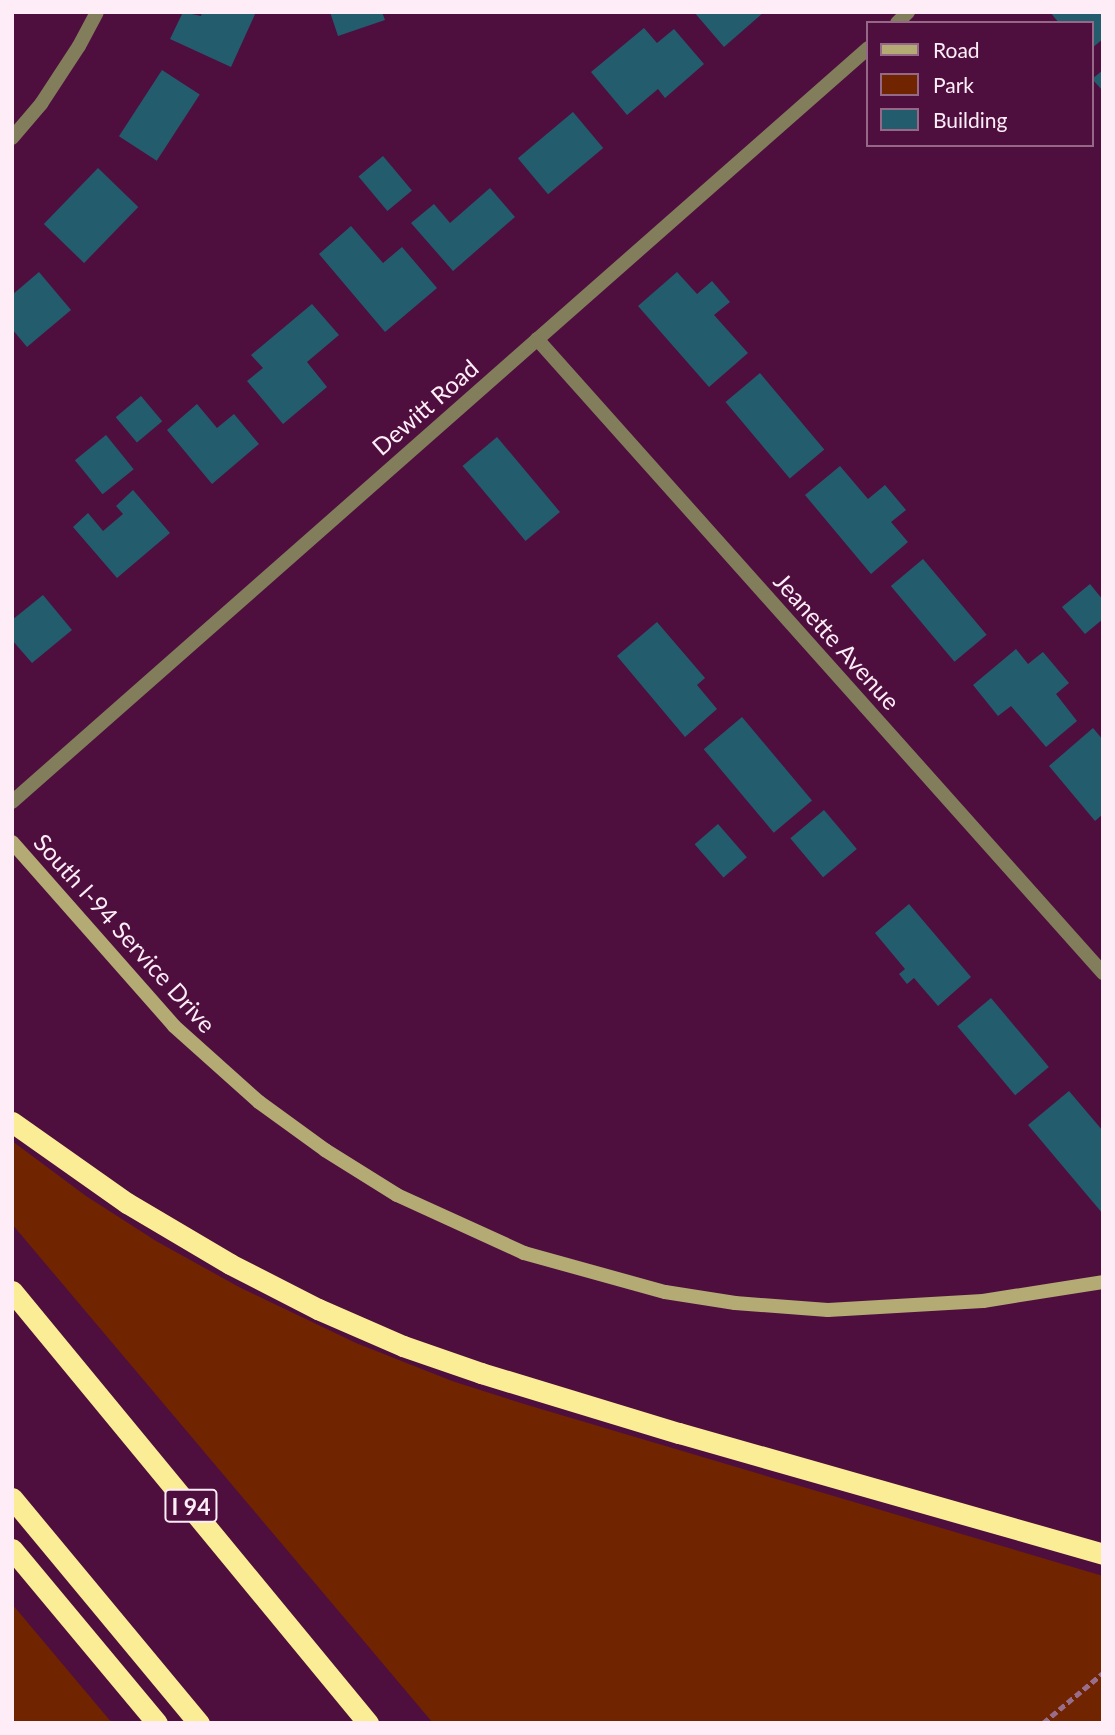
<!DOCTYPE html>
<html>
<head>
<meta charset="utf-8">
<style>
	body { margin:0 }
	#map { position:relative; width:1115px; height:1735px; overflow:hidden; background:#4f0f3e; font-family:Lato,sans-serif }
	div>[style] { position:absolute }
	.green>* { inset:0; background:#712400 }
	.building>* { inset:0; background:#235c6d; transform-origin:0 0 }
	.path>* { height:4.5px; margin-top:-2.25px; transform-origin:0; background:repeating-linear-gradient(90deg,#996d8c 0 7px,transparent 0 10.5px) }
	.street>* { height:14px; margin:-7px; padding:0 7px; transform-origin:7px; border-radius:7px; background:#827e5c }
	.secondary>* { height:14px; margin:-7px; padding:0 7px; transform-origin:7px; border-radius:7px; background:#b3aa74 }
	.highway>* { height:21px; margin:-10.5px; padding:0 10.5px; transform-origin:10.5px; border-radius:10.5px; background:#faed95 }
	span { translate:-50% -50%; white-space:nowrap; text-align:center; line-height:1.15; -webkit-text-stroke:6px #4f0f3e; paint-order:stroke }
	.shield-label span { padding:2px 5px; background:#4f0f3e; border:2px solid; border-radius:5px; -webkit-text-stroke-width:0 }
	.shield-label { font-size:23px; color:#feedf7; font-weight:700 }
	.street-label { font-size:24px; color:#feedf7 }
	.frame { position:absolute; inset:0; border:14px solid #feedf7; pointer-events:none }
	.legend { position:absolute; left:866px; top:21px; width:228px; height:126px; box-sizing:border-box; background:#4f0f3e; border:2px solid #956888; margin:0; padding:9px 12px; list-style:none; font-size:21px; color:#feedf7 }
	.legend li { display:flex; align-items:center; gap:14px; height:35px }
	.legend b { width:35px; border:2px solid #956888 }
</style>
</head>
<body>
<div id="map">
	<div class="green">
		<i style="clip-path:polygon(12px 1141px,86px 1196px,156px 1241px,239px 1287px,356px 1343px,452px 1381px,524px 1404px,1103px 1576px,1103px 1723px,433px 1723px,12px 1224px)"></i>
		<i style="clip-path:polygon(12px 1604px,112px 1723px,12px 1723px)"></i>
	</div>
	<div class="building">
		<i style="clip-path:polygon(183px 12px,201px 16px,202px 12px,256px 12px,231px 67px,170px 39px)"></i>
		<i style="clip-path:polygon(330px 12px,382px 12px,385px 20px,338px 36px)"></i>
		<i style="clip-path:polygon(694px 12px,764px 12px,724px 47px)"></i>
		<i style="clip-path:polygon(1050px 12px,1103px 12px,1103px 39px,1092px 48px,1092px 23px,1059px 23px)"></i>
		<i style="clip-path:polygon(644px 28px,657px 43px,674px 29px,704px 64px,665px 98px,658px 89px,627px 115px,591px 72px)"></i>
		<i style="left:162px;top:70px;width:45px;height:79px;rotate:33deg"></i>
		<i style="clip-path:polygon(1103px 70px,1103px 91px,1092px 79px)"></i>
		<i style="left:573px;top:112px;width:47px;height:72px;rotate:50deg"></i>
		<i style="left:383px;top:156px;width:45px;height:32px;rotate:50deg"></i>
		<i style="left:98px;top:168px;width:56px;height:78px;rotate:44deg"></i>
		<i style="clip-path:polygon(490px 188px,515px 217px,453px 271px,411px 223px,434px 204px,450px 223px)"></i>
		<i style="clip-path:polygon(351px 226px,383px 263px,402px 247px,437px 288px,385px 332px,319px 254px)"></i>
		<i style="clip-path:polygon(39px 272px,71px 310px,27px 347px,12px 329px,12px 295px)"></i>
		<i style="clip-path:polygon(677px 272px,697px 294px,712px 281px,730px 302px,714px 315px,748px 353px,709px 387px,638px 306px)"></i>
		<i style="clip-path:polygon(312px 304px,339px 335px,307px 362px,327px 387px,283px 424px,247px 381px,263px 368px,251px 355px)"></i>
		<i style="left:760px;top:373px;width:100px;height:45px;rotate:50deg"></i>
		<i style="left:141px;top:396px;width:33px;height:33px;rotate:50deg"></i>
		<i style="clip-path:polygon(197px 404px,217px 428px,234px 414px,259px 444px,212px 484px,167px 430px)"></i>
		<i style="left:106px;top:435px;width:44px;height:40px;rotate:51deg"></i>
		<i style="left:497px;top:437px;width:98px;height:45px;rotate:50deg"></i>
		<i style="clip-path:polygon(840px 466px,868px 499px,885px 485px,906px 510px,891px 522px,908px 542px,871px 574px,805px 495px)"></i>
		<i style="clip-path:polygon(133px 490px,170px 533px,117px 578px,73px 527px,88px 513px,103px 531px,123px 514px,116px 506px)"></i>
		<i style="left:923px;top:559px;width:99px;height:42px;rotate:50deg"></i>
		<i style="clip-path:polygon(1090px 584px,1103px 600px,1103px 619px,1085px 634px,1062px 607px)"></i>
		<i style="clip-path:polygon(43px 595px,72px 630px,32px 663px,12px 640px,12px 620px)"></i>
		<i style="clip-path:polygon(657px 622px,705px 678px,697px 685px,717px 709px,685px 737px,617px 656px)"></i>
		<i style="clip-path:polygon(1016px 649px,1028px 664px,1043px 652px,1069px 683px,1056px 694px,1077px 721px,1046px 747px,1011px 706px,998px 716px,973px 685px)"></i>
		<i style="left:742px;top:717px;width:109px;height:50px;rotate:50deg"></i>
		<i style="clip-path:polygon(1093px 728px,1103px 740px,1103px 814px,1095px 821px,1049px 766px)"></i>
		<i style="left:824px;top:810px;width:51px;height:44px;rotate:50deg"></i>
		<i style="left:718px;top:824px;width:44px;height:31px;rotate:49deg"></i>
		<i style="clip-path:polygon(909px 904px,971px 977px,938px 1006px,914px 978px,907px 984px,899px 974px,905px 969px,875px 933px)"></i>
		<i style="left:991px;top:998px;width:90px;height:44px;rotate:50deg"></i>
		<i style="clip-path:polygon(1069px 1091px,1103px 1131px,1103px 1214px,1028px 1125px)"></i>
	</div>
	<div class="path">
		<i style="left:1043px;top:1723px;width:78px;rotate:-39.8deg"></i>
	</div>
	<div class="street">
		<i style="left:897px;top:23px;width:16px;rotate:-45deg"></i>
		<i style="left:12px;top:138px;width:45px;rotate:-49.5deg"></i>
		<i style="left:41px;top:104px;width:69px;rotate:-56.8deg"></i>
		<i style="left:79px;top:46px;width:38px;rotate:-62deg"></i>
		<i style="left:537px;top:339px;width:850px;rotate:48.24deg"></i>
		<i style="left:12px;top:802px;width:1141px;rotate:-41.37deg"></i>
	</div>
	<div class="secondary">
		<i style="left:12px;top:842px;width:245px;rotate:48.6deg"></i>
		<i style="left:174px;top:1026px;width:114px;rotate:41.8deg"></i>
		<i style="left:259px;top:1102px;width:82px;rotate:36deg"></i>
		<i style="left:325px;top:1150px;width:85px;rotate:32deg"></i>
		<i style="left:397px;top:1195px;width:140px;rotate:24.5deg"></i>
		<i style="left:524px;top:1253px;width:146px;rotate:15.5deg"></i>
		<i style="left:665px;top:1292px;width:71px;rotate:8.9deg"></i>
		<i style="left:735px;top:1303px;width:93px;rotate:4.3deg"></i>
		<i style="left:828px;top:1310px;width:155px;rotate:-3.3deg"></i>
		<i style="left:983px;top:1301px;width:121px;rotate:-9deg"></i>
	</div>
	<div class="highway">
		<i style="left:12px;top:1122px;width:141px;rotate:35.2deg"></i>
		<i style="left:127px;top:1203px;width:120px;rotate:30.6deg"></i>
		<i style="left:230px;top:1264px;width:99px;rotate:27.1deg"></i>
		<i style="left:318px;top:1309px;width:93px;rotate:23.5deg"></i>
		<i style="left:403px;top:1346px;width:83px;rotate:19.1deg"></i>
		<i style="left:481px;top:1373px;width:207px;rotate:16.9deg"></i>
		<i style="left:679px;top:1433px;width:441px;rotate:15.9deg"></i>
		<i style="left:12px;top:1291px;width:560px;rotate:50.51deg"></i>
		<i style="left:12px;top:1498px;width:293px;rotate:50.3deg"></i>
		<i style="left:12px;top:1549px;width:226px;rotate:50.2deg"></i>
	</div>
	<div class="shield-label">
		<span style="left:191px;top:1506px">I 94</span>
	</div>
	<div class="street-label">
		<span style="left:425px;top:407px;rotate:-41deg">Dewitt Road</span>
		<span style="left:837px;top:641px;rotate:48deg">Jeanette Avenue</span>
		<span style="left:125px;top:933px;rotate:48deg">South I-94 Service Drive</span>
	</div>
	<div class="frame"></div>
	<ul class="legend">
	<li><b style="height:9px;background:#b3aa74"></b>Road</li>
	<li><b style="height:19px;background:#712400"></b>Park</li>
	<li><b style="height:19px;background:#235c6d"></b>Building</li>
	</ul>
</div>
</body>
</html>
